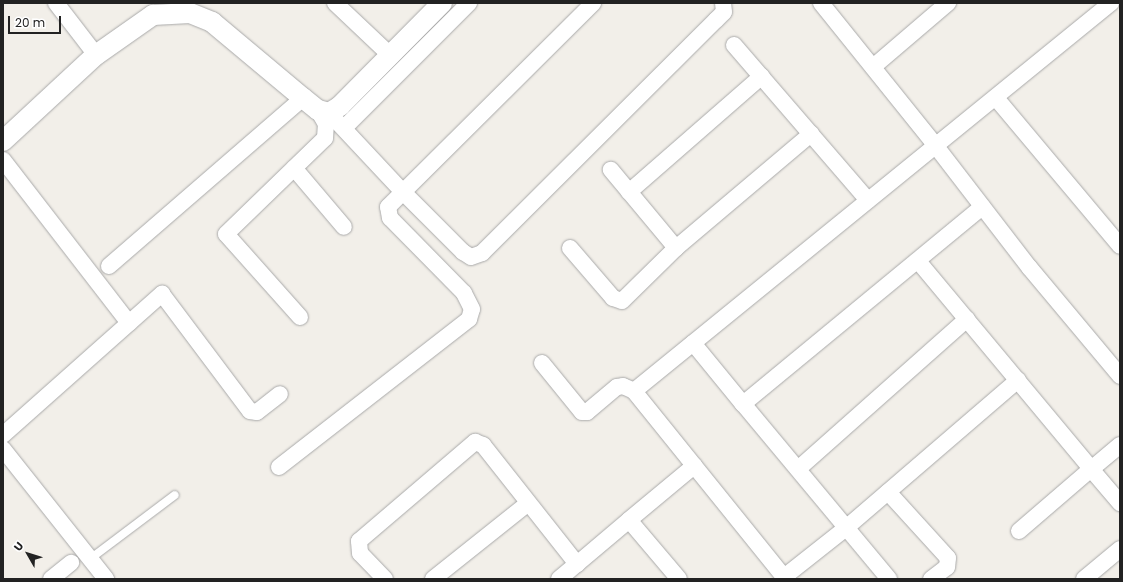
<!DOCTYPE html>
<html>
<head>
<meta charset="utf-8">
<style>
	body { margin:0 }
	#map { position:relative; width:1123px; height:582px; overflow:hidden; background:#f2efe9; font-family:Poppins,sans-serif }
	div>[style] { position:absolute }
	.roads { filter:drop-shadow(0 0 1px #a9a9a9) drop-shadow(0 0 1px #a9a9a9) }
	.service>* { height:8px; margin:-4px; padding:0 4px; transform-origin:4px; border-radius:4px; background:#fff }
	.minor>* { height:16px; margin:-8px; padding:0 8px; transform-origin:8px; border-radius:8px; background:#fff }
	.tertiary>* { height:20px; margin:-10px; padding:0 10px; transform-origin:10px; border-radius:10px; background:#fff }
	span { translate:-50% -50%; white-space:nowrap; text-align:center; line-height:1.15; -webkit-text-stroke:3px #fff; paint-order:stroke }
	.frame { position:absolute; inset:0; border:4px solid #222; pointer-events:none }
	.north { position:absolute; left:8px; top:534px; width:40px; height:40px; -webkit-text-stroke:3px #fff; paint-order:stroke; rotate:309deg; font-size:11px; font-weight:700; line-height:16px; text-align:center; color:#222 }
	.north::after { content:''; display:block; margin:auto; width:14px; height:18px; background:#222; clip-path:polygon(50% 0,100% 100%,50% 72%,0 100%) }
	.scale { position:absolute; left:8px; top:16px; width:53px; height:18px; box-sizing:border-box; border:2px solid #222; border-top:0; padding-left:5px; font-size:12px; line-height:14px; white-space:nowrap; color:#222; -webkit-text-stroke:3px #fff; paint-order:stroke }
</style>
</head>
<body>
<div id="map">
	<div class="roads">
		<div class="service">
			<i style="left:90px;top:559px;width:106px;rotate:-37deg"></i>
		</div>
		<div class="minor">
			<i style="left:56px;top:3px;width:66px;rotate:52.4deg"></i>
			<i style="left:335px;top:3px;width:77px;rotate:43.4deg"></i>
			<i style="left:821px;top:3px;width:182px;rotate:51.2deg"></i>
			<i style="left:935px;top:145px;width:154px;rotate:52.4deg"></i>
			<i style="left:1029px;top:267px;width:142px;rotate:50.1deg"></i>
			<i style="left:734px;top:45px;width:205px;rotate:49.2deg"></i>
			<i style="left:873px;top:67px;width:99px;rotate:-40.5deg"></i>
			<i style="left:996px;top:98px;width:193px;rotate:50deg"></i>
			<i style="left:329px;top:113px;width:108px;rotate:46.9deg"></i>
			<i style="left:403px;top:192px;width:268px;rotate:-44.8deg"></i>
			<i style="left:344px;top:128px;width:177px;rotate:-45deg"></i>
			<i style="left:3px;top:160px;width:206px;rotate:52.3deg"></i>
			<i style="left:294px;top:168px;width:77px;rotate:49.7deg"></i>
			<i style="left:629px;top:192px;width:176px;rotate:-41.1deg"></i>
			<i style="left:570px;top:248px;width:66px;rotate:49.3deg"></i>
			<i style="left:613px;top:298px;width:9px;rotate:18deg"></i>
			<i style="left:622px;top:301px;width:76px;rotate:-44.5deg"></i>
			<i style="left:676px;top:248px;width:102px;rotate:-129.8deg"></i>
			<i style="left:676px;top:248px;width:177px;rotate:-40.2deg"></i>
			<i style="left:918px;top:261px;width:271px;rotate:50.2deg"></i>
			<i style="left:1091px;top:469px;width:95px;rotate:139.3deg"></i>
			<i style="left:109px;top:266px;width:257px;rotate:-40.9deg"></i>
			<i style="left:300px;top:317px;width:111px;rotate:-131.7deg"></i>
			<i style="left:226px;top:234px;width:138px;rotate:-44.1deg"></i>
			<i style="left:325px;top:138px;width:14px;rotate:-86deg"></i>
			<i style="left:326px;top:124px;width:16px;rotate:-120deg"></i>
			<i style="left:693px;top:343px;width:79px;rotate:50.7deg"></i>
			<i style="left:542px;top:363px;width:63px;rotate:50.8deg"></i>
			<i style="left:582px;top:412px;width:5px"></i>
			<i style="left:587px;top:412px;width:39px;rotate:-40deg"></i>
			<i style="left:617px;top:387px;width:6px;rotate:-9deg"></i>
			<i style="left:623px;top:386px;width:12px;rotate:24deg"></i>
			<i style="left:1018px;top:380px;width:227px;rotate:139.3deg"></i>
			<i style="left:846px;top:528px;width:79px;rotate:141.7deg"></i>
			<i style="left:784px;top:577px;width:239px;rotate:-128.9deg"></i>
			<i style="left:634px;top:391px;width:615px;rotate:-39.13deg"></i>
			<i style="left:3px;top:435px;width:213px;rotate:-41.6deg"></i>
			<i style="left:162px;top:294px;width:146px;rotate:53.1deg"></i>
			<i style="left:250px;top:411px;width:7px;rotate:8deg"></i>
			<i style="left:257px;top:412px;width:29px;rotate:-38deg"></i>
			<i style="left:1120px;top:445px;width:38px;rotate:140deg"></i>
			<i style="left:1091px;top:469px;width:45px;rotate:49.5deg"></i>
			<i style="left:3px;top:449px;width:166px;rotate:51.6deg"></i>
			<i style="left:279px;top:467px;width:241px;rotate:-37.9deg"></i>
			<i style="left:469px;top:319px;width:10px;rotate:-73deg"></i>
			<i style="left:472px;top:309px;width:18px;rotate:-117deg"></i>
			<i style="left:464px;top:293px;width:105px;rotate:-134.6deg"></i>
			<i style="left:390px;top:218px;width:11px;rotate:-100deg"></i>
			<i style="left:388px;top:207px;width:21px;rotate:-45deg"></i>
			<i style="left:403px;top:192px;width:85px;rotate:45deg"></i>
			<i style="left:463px;top:252px;width:9px;rotate:32deg"></i>
			<i style="left:471px;top:257px;width:12px;rotate:-20deg"></i>
			<i style="left:482px;top:253px;width:330px;rotate:-44.9deg"></i>
			<i style="left:716px;top:20px;width:11px;rotate:-45deg"></i>
			<i style="left:724px;top:12px;width:9px;rotate:-96deg"></i>
			<i style="left:798px;top:469px;width:226px;rotate:-41.6deg"></i>
			<i style="left:888px;top:492px;width:89px;rotate:47.7deg"></i>
			<i style="left:948px;top:558px;width:9px;rotate:96deg"></i>
			<i style="left:947px;top:567px;width:20px;rotate:143deg"></i>
			<i style="left:51px;top:579px;width:26px;rotate:-39deg"></i>
			<i style="left:385px;top:579px;width:36px;rotate:-134deg"></i>
			<i style="left:360px;top:553px;width:12px;rotate:-95deg"></i>
			<i style="left:359px;top:541px;width:153px;rotate:-40.5deg"></i>
			<i style="left:475px;top:442px;width:9px;rotate:21deg"></i>
			<i style="left:483px;top:445px;width:152px;rotate:51.7deg"></i>
			<i style="left:577px;top:564px;width:68px;rotate:-40.2deg"></i>
			<i style="left:433px;top:579px;width:120px;rotate:-38.6deg"></i>
			<i style="left:559px;top:579px;width:23px;rotate:-40deg"></i>
			<i style="left:679px;top:579px;width:77px;rotate:-130.3deg"></i>
			<i style="left:629px;top:520px;width:85px;rotate:-39.7deg"></i>
			<i style="left:889px;top:579px;width:228px;rotate:-129.8deg"></i>
			<i style="left:743px;top:404px;width:310px;rotate:-39.5deg"></i>
			<i style="left:1084px;top:579px;width:47px;rotate:-39.8deg"></i>
		</div>
		<div class="tertiary">
			<i style="left:3px;top:141px;width:127px;rotate:-42.8deg"></i>
			<i style="left:96px;top:55px;width:70px;rotate:-35.1deg"></i>
			<i style="left:153px;top:15px;width:37px;rotate:-3deg"></i>
			<i style="left:190px;top:13px;width:24px;rotate:22deg"></i>
			<i style="left:212px;top:22px;width:119px;rotate:39.9deg"></i>
			<i style="left:303px;top:98px;width:19px;rotate:39deg"></i>
			<i style="left:318px;top:110px;width:11px;rotate:15deg"></i>
			<i style="left:329px;top:113px;width:13px;rotate:-32deg"></i>
			<i style="left:340px;top:106px;width:145px;rotate:-45.3deg"></i>
		</div>
	</div>
	<div class="frame"></div>
	<div class="north">U</div>
	<div class="scale">20 m</div>
</div>
</body>
</html>
